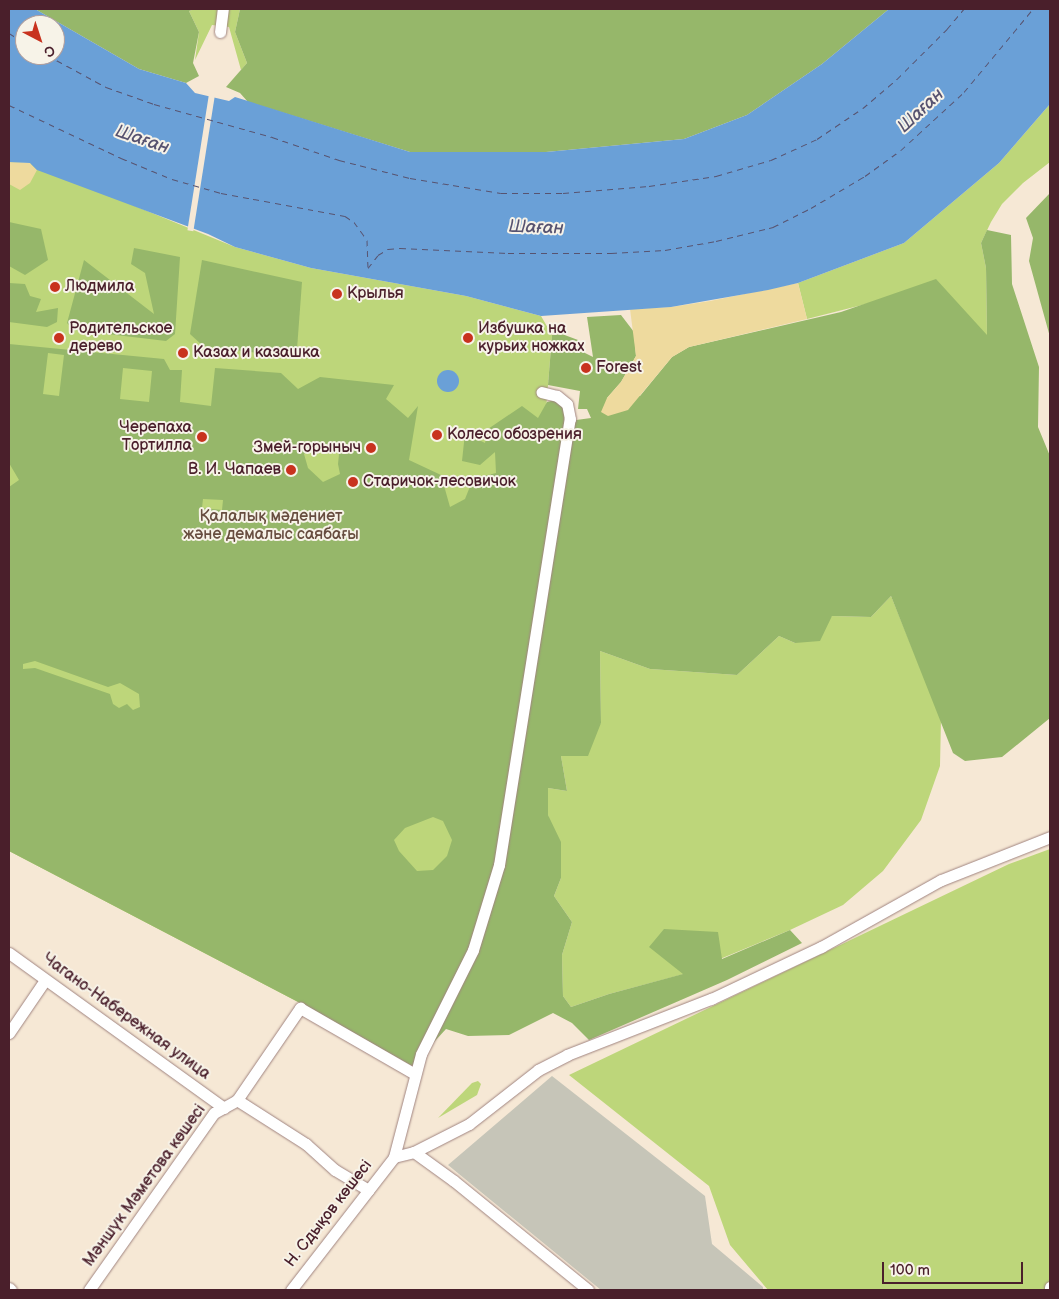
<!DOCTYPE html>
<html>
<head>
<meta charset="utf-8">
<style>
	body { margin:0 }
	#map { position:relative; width:1059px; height:1299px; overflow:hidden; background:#f6e8d5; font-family:"Balsamiq Sans",sans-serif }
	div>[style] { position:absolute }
	.industrial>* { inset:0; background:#c6c5b8 }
	.green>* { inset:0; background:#bdd67a }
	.forest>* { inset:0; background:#96b76a }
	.sand>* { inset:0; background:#eeda9e }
	.water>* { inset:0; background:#6aa0d7 }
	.round { border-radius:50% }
	.pier>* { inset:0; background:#f6e8d5; transform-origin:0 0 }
	.ferry>* { height:1px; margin-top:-0.5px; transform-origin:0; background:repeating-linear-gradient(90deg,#575370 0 6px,transparent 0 11px) }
	.roads { filter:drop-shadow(0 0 1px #a08480) drop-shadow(0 0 1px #a08480) }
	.minor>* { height:11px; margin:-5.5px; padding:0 5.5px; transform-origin:5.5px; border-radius:5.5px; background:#fff }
	.dots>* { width:14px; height:14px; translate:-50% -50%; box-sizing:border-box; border:2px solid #f7f3e8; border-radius:50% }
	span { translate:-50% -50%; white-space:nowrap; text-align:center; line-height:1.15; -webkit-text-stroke:4px #f7f3e8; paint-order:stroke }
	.poi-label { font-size:16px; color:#4a1f2b }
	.left { translate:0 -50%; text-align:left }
	.right { translate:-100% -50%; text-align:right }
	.park-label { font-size:16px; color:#674d3f }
	.street-label { font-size:16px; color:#4a1f2b }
	.water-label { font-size:18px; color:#575370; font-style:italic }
	.frame { position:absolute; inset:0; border:10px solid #4a1f2b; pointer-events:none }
	.north { position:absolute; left:15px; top:15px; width:50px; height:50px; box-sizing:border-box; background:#f7f3e8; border:1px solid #b29e9c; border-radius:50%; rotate:140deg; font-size:14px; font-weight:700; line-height:20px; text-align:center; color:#4a1f2b }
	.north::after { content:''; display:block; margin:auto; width:18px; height:22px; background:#c8321e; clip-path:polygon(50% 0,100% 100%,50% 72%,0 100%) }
	.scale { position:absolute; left:882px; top:1262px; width:141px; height:22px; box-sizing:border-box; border:2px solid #4a1f2b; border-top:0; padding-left:6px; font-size:15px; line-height:18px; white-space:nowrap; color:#4a1f2b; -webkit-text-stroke:4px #f7f3e8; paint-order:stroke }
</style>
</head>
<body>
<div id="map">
	<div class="industrial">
		<i style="clip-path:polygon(552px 1076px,705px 1196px,712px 1244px,763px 1287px,763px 1290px,601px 1290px,448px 1165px)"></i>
	</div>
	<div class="green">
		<i style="clip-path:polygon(195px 9px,240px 9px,235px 32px,247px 63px,241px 70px,229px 27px,212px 25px,195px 60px,199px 32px,189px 11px)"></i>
		<i style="clip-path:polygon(1050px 104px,1050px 162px,1023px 183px,1002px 204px,991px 222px,981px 243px,986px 268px,987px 336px,870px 303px,807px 319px,798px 283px,904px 243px,999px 163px)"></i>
		<i style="clip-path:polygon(9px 162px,30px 163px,235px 247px,311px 268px,466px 296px,541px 316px,552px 335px,546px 410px,475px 904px,300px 1003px,9px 851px)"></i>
		<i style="clip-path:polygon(891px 596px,941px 719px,940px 766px,921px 820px,883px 871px,843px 905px,790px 930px,684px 974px,609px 994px,571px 1007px,563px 996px,562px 955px,572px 922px,554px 896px,561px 878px,548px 815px,548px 788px,567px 791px,561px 756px,601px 723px,600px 651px,650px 669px,737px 675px,779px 636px,795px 643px,832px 616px,871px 617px)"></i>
		<i style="clip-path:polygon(1050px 849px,1050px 1290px,768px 1290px,730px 1245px,709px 1186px,569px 1075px,1009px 864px)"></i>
		<i style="clip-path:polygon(478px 1081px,481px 1084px,477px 1095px,438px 1118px,472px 1083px)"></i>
	</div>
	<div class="forest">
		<i style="clip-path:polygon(35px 9px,195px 9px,189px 11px,199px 32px,193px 63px,199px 76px,186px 83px,139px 69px)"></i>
		<i style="clip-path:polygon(240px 9px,889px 9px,822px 64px,747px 115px,684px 139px,546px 152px,410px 152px,248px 102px,240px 93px,226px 87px,247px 63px,235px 32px)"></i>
		<i style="clip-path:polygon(1050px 193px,1050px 337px,1029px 261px,1033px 238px,1026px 218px)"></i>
		<i style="clip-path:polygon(9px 222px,41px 229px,48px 260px,25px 275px,9px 266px)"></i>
		<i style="clip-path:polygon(evenodd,987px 230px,1011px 235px,1012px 284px,1039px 367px,1038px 427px,1050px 456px,1050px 718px,1002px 757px,965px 761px,953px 753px,891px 596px,871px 617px,832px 616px,820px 641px,795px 643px,779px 636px,737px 675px,650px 669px,600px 651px,601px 723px,588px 756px,561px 756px,567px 791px,548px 788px,548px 815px,561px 842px,561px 878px,554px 896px,572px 922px,562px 955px,563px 996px,571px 1007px,609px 994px,683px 974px,649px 947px,664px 929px,718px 932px,722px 959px,790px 930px,802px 943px,727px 980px,589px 1040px,572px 1023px,553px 1013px,509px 1035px,468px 1036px,446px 1029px,412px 1066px,300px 1003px,9px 851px,9px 487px,19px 480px,9px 463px,9px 344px,164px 359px,170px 370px,182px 370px,180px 402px,211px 406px,215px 368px,281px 373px,298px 389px,320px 377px,394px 385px,386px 399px,408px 418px,418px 406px,409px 460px,441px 475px,450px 507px,465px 499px,473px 479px,496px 473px,495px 452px,480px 465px,462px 461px,465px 433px,485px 443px,488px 429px,522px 406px,538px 418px,547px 402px,555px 400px,565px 406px,569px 421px,591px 418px,587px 409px,578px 409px,580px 391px,548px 385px,552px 335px,562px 334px,578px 340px,585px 353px,593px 357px,587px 317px,621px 315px,634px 332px,636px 356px,621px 382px,607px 398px,640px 396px,672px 357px,689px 347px,841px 312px,936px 279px,987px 335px,986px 268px,981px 243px,987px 230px,48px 353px,64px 355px,59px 396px,43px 394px,48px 353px,987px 230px,123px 368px,152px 371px,149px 402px,120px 399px,123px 368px,987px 230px,318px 442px,331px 446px,339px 454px,338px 464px,340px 474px,323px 482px,308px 468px,304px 454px,313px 448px,318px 442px,987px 230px,203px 499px,223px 500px,222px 510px,202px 508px,203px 499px,987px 230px,35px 661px,108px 687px,120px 683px,139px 694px,140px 707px,133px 710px,127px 704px,119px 708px,113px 704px,110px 694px,35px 668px,23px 669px,23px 664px,35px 661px,987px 230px,433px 817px,443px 821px,452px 840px,447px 856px,433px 870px,417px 871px,399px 851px,394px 840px,405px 828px,433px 817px)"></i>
		<i style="clip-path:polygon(134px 248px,180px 257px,175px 334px,166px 341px,74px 330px,67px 323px,84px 260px,154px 314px,145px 273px,131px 264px)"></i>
		<i style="clip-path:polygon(202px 260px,302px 282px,297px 349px,281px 356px,203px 346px,190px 334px)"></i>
		<i style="clip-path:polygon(9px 283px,25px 284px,30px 296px,41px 299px,36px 312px,58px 308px,57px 322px,47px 327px,9px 322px)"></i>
	</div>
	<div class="sand">
		<i style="clip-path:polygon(9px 162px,30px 163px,37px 170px,30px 183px,20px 190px,9px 184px)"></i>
		<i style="clip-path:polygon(798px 283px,807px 319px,689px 347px,672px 357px,628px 410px,608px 416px,601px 412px,607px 398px,621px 382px,636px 356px,630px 309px,671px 307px,710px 301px)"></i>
	</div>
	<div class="water">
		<i style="clip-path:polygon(evenodd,9px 9px,35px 9px,139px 69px,186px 83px,195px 93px,229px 101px,235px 97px,410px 152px,546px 152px,684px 139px,747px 115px,822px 64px,889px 9px,1050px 9px,1050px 104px,999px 163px,904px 243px,798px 283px,768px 290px,671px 307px,541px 316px,466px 296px,311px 268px,235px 247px,208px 234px,37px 170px,30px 163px,9px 162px,9px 9px,25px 25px,55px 25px,55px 55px,25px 55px,25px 25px)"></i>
		<i class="round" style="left:437px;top:370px;width:22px;height:22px"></i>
	</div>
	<div class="pier">
		<i style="left:209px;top:94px;width:6px;height:138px;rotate:9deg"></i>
	</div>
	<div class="ferry">
		<i style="left:9px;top:33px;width:19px;rotate:32deg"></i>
		<i style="left:47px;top:55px;width:67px;rotate:28.5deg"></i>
		<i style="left:106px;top:87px;width:51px;rotate:19.5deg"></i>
		<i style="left:154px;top:104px;width:123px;rotate:15.6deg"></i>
		<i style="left:272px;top:137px;width:71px;rotate:18.9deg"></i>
		<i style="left:339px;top:160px;width:73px;rotate:14.2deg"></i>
		<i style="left:410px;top:178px;width:92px;rotate:9.4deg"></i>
		<i style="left:501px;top:193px;width:62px"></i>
		<i style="left:563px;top:193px;width:86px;rotate:-4.7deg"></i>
		<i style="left:649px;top:186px;width:68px;rotate:-8.5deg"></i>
		<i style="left:716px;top:176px;width:57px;rotate:-16.2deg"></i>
		<i style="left:771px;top:160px;width:51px;rotate:-24.5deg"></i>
		<i style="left:817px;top:139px;width:55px;rotate:-34deg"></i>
		<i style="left:863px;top:108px;width:45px;rotate:-40.5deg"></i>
		<i style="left:897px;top:79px;width:71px;rotate:-45deg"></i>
		<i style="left:947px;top:29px;width:26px;rotate:-50deg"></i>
		<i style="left:9px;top:105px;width:124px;rotate:25.3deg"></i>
		<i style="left:121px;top:158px;width:55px;rotate:22.4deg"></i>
		<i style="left:172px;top:179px;width:51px;rotate:15.9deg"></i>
		<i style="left:221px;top:193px;width:126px;rotate:10.5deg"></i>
		<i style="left:345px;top:216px;width:11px;rotate:34deg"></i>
		<i style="left:354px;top:222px;width:22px;rotate:54deg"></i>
		<i style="left:367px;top:240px;width:27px;rotate:88deg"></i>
		<i style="left:368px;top:268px;width:16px;rotate:-52deg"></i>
		<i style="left:378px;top:255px;width:12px;rotate:-31deg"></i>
		<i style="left:388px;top:249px;width:12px;rotate:-5deg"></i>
		<i style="left:400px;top:248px;width:108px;rotate:2.7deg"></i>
		<i style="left:508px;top:253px;width:103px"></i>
		<i style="left:611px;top:253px;width:54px;rotate:-3.2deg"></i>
		<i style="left:665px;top:250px;width:52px;rotate:-10deg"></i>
		<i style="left:716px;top:241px;width:59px;rotate:-13.8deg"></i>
		<i style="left:773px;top:227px;width:42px;rotate:-26.6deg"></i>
		<i style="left:811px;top:208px;width:63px;rotate:-30.7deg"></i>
		<i style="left:865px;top:176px;width:44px;rotate:-35.8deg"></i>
		<i style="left:901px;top:150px;width:86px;rotate:-42.6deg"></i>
		<i style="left:964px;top:92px;width:108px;rotate:-50.3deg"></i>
	</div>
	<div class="roads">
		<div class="minor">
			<i style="left:220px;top:32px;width:23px;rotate:-83deg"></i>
			<i style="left:9px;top:953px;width:265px;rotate:35.8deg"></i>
			<i style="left:9px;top:1033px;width:64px;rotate:-55.8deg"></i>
			<i style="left:237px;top:1100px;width:82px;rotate:32.5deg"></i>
			<i style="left:306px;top:1144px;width:39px;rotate:42deg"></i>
			<i style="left:335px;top:1170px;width:39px;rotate:31deg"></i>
			<i style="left:414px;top:1152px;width:49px;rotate:35.9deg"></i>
			<i style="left:454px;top:1181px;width:173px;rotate:39.1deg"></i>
			<i style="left:394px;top:1157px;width:21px;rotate:-14deg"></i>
			<i style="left:414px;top:1152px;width:62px;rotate:-27deg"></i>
			<i style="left:469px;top:1124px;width:88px;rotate:-38deg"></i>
			<i style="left:538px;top:1070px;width:33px;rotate:-27deg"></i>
			<i style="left:567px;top:1055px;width:155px;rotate:-21.3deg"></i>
			<i style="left:711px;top:999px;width:122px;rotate:-25.3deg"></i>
			<i style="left:821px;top:947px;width:137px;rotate:-29.2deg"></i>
			<i style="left:941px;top:880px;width:117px;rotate:-21.5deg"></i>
			<i style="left:9px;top:1288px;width:3px;rotate:45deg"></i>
			<i style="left:89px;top:1290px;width:217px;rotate:-54.8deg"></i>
			<i style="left:214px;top:1113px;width:26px;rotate:-29deg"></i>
			<i style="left:237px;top:1100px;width:112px;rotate:-55.6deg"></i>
			<i style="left:300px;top:1008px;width:133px;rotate:29.9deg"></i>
			<i style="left:291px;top:1290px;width:168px;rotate:-52.2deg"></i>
			<i style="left:394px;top:1157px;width:106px;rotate:-75.3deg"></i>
			<i style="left:421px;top:1054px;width:116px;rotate:-63.4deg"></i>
			<i style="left:473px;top:950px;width:89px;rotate:-73deg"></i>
			<i style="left:499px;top:865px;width:452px;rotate:-81deg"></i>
			<i style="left:570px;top:419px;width:15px;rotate:-101deg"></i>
			<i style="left:567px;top:404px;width:13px;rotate:-141deg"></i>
			<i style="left:557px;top:396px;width:16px;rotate:-166deg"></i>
			<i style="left:1050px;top:1290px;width:3px;rotate:-90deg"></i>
		</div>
	</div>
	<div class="dots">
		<i style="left:55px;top:287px;background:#c8321e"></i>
		<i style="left:337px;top:294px;background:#c8321e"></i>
		<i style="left:59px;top:338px;background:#c8321e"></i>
		<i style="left:468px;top:338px;background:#c8321e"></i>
		<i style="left:183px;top:353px;background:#c8321e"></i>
		<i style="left:586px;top:368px;background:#c8321e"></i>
		<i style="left:437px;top:435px;background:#c8321e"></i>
		<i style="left:202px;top:437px;background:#c8321e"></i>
		<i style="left:371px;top:448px;background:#c8321e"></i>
		<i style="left:291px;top:470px;background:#c8321e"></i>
		<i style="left:353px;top:482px;background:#c8321e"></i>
	</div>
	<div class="poi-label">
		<span class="left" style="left:65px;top:287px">Людмила</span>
		<span class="left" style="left:347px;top:294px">Крылья</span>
		<span class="left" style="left:69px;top:338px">Родительское<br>дерево</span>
		<span class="left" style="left:478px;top:338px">Избушка на<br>курьих ножках</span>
		<span class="left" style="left:193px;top:353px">Казах и казашка</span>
		<span class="left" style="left:596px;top:368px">Forest</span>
		<span class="right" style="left:192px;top:437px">Черепаха<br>Тортилла</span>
		<span class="left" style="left:447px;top:435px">Колесо обозрения</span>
		<span class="right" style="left:361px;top:448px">Змей-горыныч</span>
		<span class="right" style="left:281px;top:470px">В. И. Чапаев</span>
		<span class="left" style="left:363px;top:482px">Старичок-лесовичок</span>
	</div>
	<div class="park-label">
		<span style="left:271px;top:526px">Қалалық мәдениет<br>және демалыс саябағы</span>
	</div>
	<div class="street-label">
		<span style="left:126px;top:1017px;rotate:36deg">Чагано-Набережная улица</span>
		<span style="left:145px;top:1186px;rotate:-54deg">Мәншүк Мәметова көшесі</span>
		<span style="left:329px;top:1214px;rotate:-52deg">Н. Сдықов көшесі</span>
	</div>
	<div class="water-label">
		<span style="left:921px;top:111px;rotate:-43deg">Шаған</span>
		<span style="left:142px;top:140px;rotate:19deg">Шаған</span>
		<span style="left:536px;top:228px;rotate:2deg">Шаған</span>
	</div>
	<div class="frame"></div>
	<div class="north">С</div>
	<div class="scale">100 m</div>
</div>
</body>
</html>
